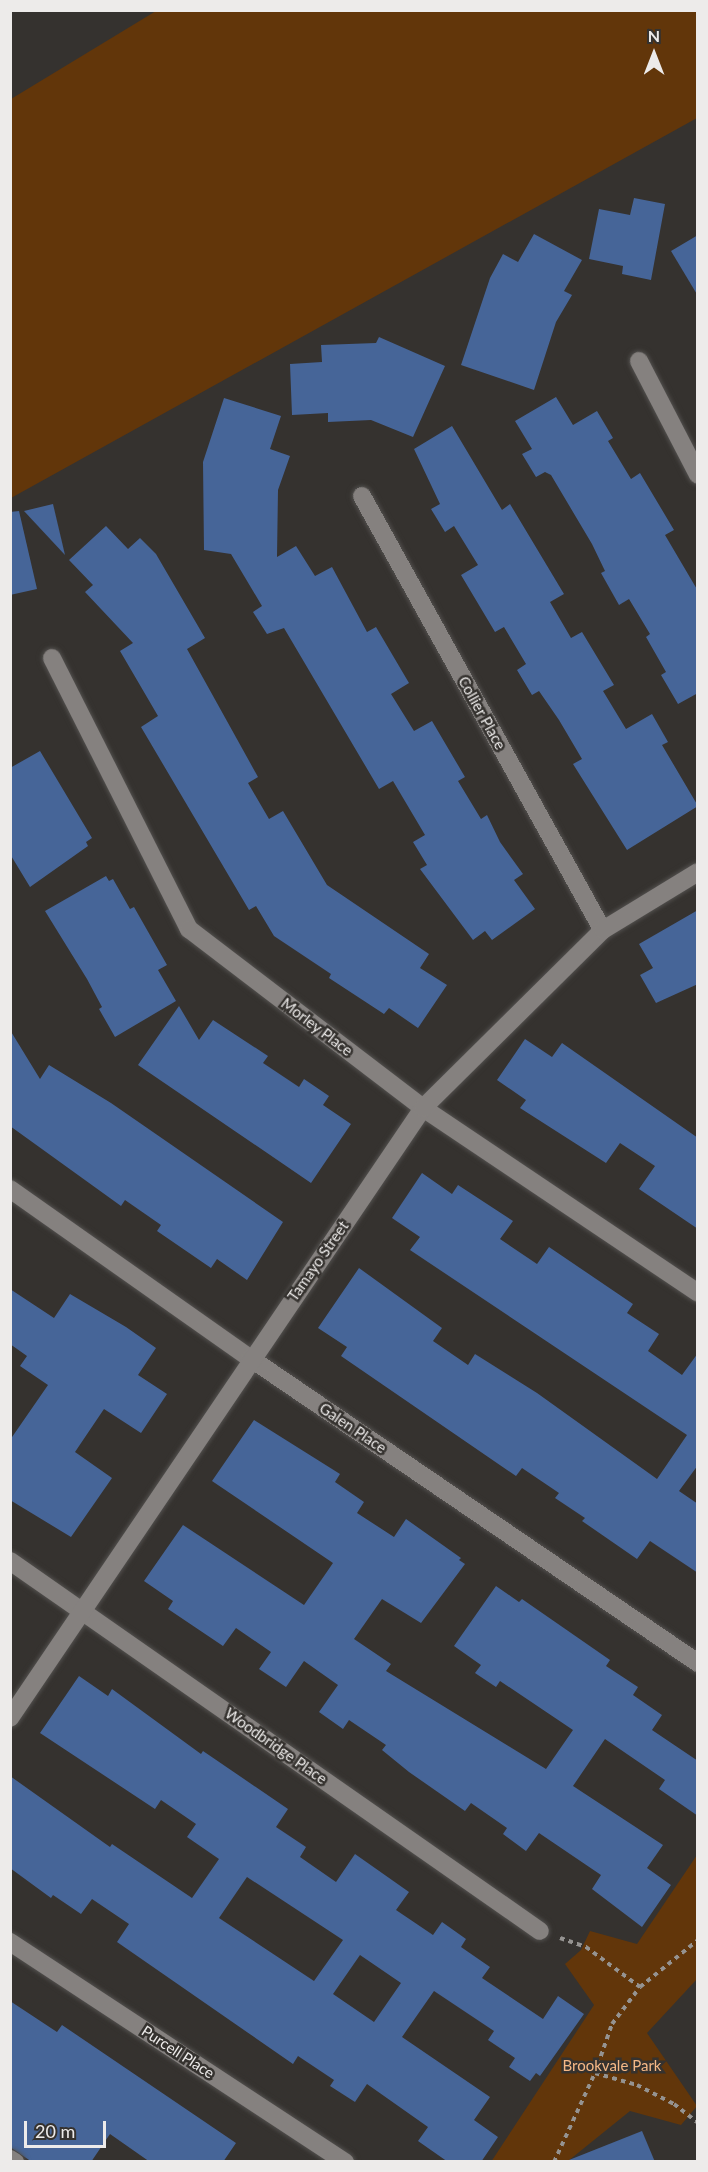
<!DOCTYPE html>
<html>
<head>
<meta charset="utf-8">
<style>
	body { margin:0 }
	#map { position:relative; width:708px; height:2172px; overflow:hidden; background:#35322f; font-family:Lato,sans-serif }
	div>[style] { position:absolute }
	.green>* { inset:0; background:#62360a }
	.building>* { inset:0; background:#466598 }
	.path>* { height:4px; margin-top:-2px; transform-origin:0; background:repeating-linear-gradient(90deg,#959391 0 4.5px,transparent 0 9px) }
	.roads { filter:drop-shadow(0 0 2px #52504e) drop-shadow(0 0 2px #52504e) }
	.minor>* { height:18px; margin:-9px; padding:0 9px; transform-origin:9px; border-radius:9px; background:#85817f }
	span { translate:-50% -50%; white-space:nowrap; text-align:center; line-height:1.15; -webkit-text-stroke:5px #35322f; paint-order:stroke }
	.street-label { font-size:15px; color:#edebea }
	.park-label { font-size:15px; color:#f5b886 }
	.frame { position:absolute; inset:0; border:12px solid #edebea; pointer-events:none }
	.north { position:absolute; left:624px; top:24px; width:60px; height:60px; -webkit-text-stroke:4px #35322f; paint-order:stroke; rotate:0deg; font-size:16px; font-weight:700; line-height:24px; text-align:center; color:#edebea }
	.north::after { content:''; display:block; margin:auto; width:21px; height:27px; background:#edebea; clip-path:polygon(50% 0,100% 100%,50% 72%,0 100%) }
	.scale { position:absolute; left:24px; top:2121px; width:82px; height:27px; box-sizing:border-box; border:3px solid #edebea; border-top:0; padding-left:8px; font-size:18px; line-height:21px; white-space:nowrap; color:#edebea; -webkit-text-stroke:4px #35322f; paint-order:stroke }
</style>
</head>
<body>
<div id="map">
	<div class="green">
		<i style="clip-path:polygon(156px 11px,697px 11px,697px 118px,11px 498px,11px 99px)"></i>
		<i style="clip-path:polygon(697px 1855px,697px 1979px,647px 2033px,697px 2106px,681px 2125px,630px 2111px,568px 2161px,491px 2162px,594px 2005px,565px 1964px,581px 1950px,590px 1931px,637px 1944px)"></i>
	</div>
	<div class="building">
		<i style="clip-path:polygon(634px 198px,665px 204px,651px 280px,622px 274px,623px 266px,589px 259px,599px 209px,630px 215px)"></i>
		<i style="clip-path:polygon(534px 234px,582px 260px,564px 291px,572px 295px,556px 322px,534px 390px,461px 365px,490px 278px,503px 254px,518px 262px)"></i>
		<i style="clip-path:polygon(698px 235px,698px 296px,671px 251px)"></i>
		<i style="clip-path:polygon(379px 337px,445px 366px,413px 437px,371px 420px,328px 422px,328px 413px,292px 415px,290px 364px,322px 362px,321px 345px,376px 343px)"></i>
		<i style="clip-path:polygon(556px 397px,573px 425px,597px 411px,613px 438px,608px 441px,631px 479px,640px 473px,674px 530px,665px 535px,698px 591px,698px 693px,678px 704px,661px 675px,666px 672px,646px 637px,650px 634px,629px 599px,619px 605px,601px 573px,605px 571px,592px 544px,551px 475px,545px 472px,536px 477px,522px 454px,532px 449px,515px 421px)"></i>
		<i style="clip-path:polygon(224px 398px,281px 416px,270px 449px,290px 456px,278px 490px,277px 557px,296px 546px,315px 576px,332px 567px,367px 632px,376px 627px,409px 683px,391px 694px,414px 731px,432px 721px,465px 777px,458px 781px,481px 819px,487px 815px,500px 842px,523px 874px,514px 880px,535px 909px,492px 940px,485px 931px,473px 940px,420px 869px,427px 865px,413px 842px,425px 835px,393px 781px,379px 789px,284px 628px,267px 634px,253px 612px,262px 606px,231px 554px,204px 550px,203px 462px)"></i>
		<i style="clip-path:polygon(452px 426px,502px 510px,510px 504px,564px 594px,550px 602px,571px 638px,582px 632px,614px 685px,603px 691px,626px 729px,652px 714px,668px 742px,662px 745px,698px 806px,627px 850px,573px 764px,582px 759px,559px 720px,539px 691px,532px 695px,517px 670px,526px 664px,504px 627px,495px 632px,461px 575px,478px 565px,454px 526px,445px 532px,431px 509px,440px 504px,414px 449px)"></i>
		<i style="clip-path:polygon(53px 504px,65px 555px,24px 511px)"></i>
		<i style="clip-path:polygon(19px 511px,37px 589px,10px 595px,10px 512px)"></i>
		<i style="clip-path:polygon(106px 526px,128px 549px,140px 538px,156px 554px,205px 638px,187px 649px,258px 777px,248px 783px,269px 819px,283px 811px,327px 885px,429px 954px,420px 968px,447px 985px,418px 1028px,389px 1008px,384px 1014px,329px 978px,331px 974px,274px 936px,256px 906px,249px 910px,141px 727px,158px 716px,120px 651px,133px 643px,85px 592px,93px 585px,69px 560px)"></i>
		<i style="clip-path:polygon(40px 751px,92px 838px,86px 842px,88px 846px,30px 887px,10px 854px,10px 768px)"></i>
		<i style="clip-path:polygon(106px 876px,109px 881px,113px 879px,130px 909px,134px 907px,167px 965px,158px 970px,176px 1001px,115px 1037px,99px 1009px,102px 1007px,87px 979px,45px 911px)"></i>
		<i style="clip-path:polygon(698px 910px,698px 984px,656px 1003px,640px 975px,653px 968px,639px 944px)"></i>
		<i style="clip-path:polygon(179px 1006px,199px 1040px,213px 1020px,268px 1056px,263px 1063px,299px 1087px,304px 1079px,329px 1096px,323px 1105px,351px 1124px,311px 1183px,138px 1065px)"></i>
		<i style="clip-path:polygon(10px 1030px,40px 1079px,49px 1065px,111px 1103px,283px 1222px,247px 1280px,217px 1259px,211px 1268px,157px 1231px,161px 1225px,125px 1200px,121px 1206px,10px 1126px)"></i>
		<i style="clip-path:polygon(525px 1039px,552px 1057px,562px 1043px,698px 1138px,698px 1229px,639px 1189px,655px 1166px,620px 1143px,606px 1163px,520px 1108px,526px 1100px,497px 1080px)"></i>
		<i style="clip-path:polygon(422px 1173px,452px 1194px,458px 1185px,513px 1221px,500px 1239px,537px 1264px,549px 1247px,633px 1304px,627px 1313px,659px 1334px,648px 1351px,682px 1375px,698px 1353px,698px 1465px,679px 1491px,698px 1504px,698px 1573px,650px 1541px,637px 1559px,582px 1521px,585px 1518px,555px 1498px,559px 1493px,522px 1468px,516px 1476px,341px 1356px,347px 1347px,318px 1328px,359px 1268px,442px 1328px,433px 1341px,468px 1365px,475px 1354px,537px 1393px,657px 1479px,687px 1435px,410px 1250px,420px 1237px,392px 1218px)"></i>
		<i style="clip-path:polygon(10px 1289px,54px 1318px,70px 1294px,126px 1327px,156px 1348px,138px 1375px,167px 1394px,141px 1433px,104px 1409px,75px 1452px,112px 1478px,71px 1537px,10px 1500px,10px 1440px,48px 1385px,20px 1366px,27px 1356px,10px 1344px)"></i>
		<i style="clip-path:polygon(254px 1420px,340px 1474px,335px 1482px,364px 1502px,357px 1513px,394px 1537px,406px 1519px,461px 1558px,459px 1560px,465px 1564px,421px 1623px,382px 1599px,354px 1639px,391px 1664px,386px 1671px,546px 1769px,573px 1730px,500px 1681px,496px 1687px,475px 1673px,481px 1665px,454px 1646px,496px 1586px,519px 1602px,522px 1599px,610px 1660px,606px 1666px,638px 1687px,633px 1695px,662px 1715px,652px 1730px,698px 1761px,698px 1816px,659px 1789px,665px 1780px,605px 1739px,573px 1786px,663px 1845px,647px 1868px,671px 1885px,642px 1927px,592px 1889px,601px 1875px,539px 1833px,526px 1851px,503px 1834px,507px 1828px,471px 1803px,465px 1811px,409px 1772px,382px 1750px,386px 1745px,349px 1720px,343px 1729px,319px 1712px,338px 1685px,304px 1661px,286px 1687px,259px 1669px,271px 1652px,236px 1628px,223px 1646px,168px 1609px,173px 1601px,144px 1581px,183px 1525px,304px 1605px,333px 1563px,212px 1481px)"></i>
		<i style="clip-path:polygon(evenodd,79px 1676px,108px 1696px,112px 1689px,201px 1754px,203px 1751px,288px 1809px,276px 1827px,306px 1847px,300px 1857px,336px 1882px,355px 1854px,409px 1892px,396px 1910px,433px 1935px,442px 1922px,466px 1939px,461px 1947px,490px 1967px,482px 1978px,543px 2019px,558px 1996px,584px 2014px,540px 2076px,536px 2073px,530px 2081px,509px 2067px,515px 2058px,488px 2040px,494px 2031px,434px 1991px,402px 2037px,490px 2097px,474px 2120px,498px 2137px,481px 2162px,448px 2162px,418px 2141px,428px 2127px,367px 2084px,355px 2102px,330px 2086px,334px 2080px,298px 2056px,293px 2064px,117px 1942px,129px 1924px,92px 1899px,81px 1914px,53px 1895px,51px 1898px,10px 1868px,10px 1776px,110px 1847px,112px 1844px,192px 1898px,219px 1859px,187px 1837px,196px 1824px,161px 1800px,155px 1809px,40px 1733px,79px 1676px,247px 1877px,343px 1940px,314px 1981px,219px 1918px,247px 1877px,79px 1676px,360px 1955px,401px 1983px,374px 2022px,333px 1994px,360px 1955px)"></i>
		<i style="clip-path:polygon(10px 2001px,57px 2032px,62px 2025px,236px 2143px,223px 2162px,150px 2162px,110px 2134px,91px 2162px,32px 2162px,10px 2147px)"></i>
		<i style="clip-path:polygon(642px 2131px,655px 2162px,569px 2162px,569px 2160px)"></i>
	</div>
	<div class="path">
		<i style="left:560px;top:1938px;width:28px;rotate:19deg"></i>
		<i style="left:586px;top:1947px;width:67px;rotate:36.5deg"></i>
		<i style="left:595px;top:2073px;width:44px;rotate:15.9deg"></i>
		<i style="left:637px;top:2085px;width:42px;rotate:27.2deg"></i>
		<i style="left:674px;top:2104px;width:31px;rotate:38deg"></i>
		<i style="left:554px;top:2162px;width:98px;rotate:-65.3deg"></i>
		<i style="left:595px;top:2073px;width:52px;rotate:-70.9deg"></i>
		<i style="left:612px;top:2024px;width:46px;rotate:-52.9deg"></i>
		<i style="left:640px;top:1987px;width:75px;rotate:-39deg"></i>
	</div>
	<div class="roads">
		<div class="minor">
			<i style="left:639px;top:361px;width:128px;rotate:62.6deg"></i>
			<i style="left:362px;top:496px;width:496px;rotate:61deg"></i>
			<i style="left:52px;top:658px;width:304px;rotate:63.2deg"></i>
			<i style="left:189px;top:929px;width:295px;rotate:37.4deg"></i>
			<i style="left:423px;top:1108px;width:331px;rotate:33.9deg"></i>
			<i style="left:10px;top:1189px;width:294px;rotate:35.2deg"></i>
			<i style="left:250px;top:1358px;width:542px;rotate:34.25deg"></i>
			<i style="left:10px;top:1561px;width:646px;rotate:34.92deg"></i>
			<i style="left:10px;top:1718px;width:737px;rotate:-55.9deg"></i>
			<i style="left:423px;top:1108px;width:253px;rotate:-44.7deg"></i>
			<i style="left:603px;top:930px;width:111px;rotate:-31.4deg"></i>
			<i style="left:10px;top:1942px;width:401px;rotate:33.3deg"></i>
			<i style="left:10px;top:2159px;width:6px;rotate:31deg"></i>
		</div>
	</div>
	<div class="street-label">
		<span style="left:482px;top:713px;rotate:61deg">Collier Place</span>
		<span style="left:317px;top:1027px;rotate:37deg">Morley Place</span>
		<span style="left:318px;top:1261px;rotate:-55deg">Tamayo Street</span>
		<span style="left:353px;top:1428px;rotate:34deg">Galen Place</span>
		<span style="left:276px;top:1746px;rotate:35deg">Woodbridge Place</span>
		<span style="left:178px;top:2052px;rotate:33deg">Purcell Place</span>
	</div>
	<div class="park-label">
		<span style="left:612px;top:2066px">Brookvale Park</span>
	</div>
	<div class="frame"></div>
	<div class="north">N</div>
	<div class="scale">20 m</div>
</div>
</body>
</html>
